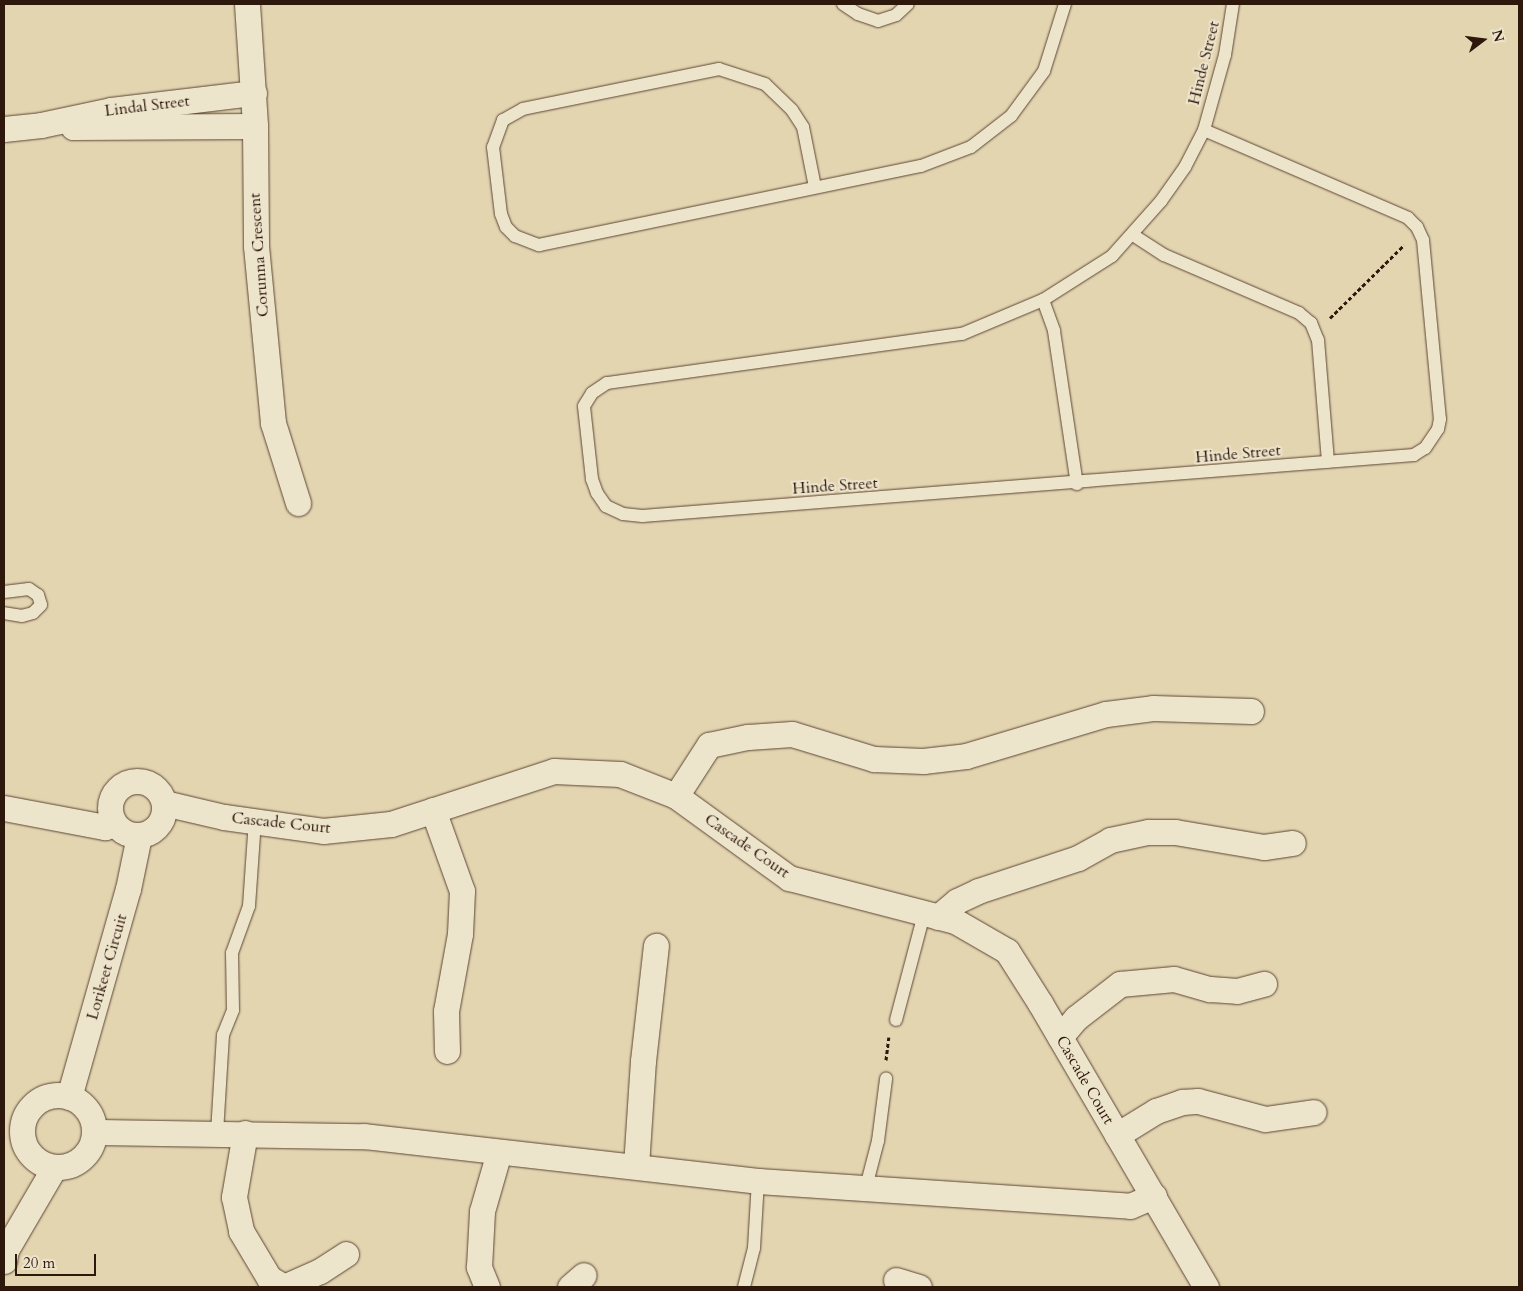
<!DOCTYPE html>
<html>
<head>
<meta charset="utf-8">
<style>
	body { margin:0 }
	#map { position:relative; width:1523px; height:1291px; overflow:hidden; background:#e4d5b1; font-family:Cardo,serif }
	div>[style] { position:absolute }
	.path>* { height:3px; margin-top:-1.5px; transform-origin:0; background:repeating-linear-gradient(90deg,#2e170b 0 4px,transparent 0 6.5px) }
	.roads { filter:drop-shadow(0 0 1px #5c4634) drop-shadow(0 0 1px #5c4634) }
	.lane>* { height:12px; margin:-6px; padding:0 6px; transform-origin:6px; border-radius:6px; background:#ede4cc }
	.street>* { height:25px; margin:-12.5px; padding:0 12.5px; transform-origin:12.5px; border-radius:12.5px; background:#ede4cc }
	.street>.ring { margin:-12.5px; padding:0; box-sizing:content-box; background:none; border:25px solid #ede4cc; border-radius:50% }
	span { translate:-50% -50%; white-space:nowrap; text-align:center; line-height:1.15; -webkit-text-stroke:4px #ede4cc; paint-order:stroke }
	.street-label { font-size:16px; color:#2e170b }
	.frame { position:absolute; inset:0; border:5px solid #2e170b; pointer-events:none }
	.north { position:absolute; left:1458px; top:15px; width:50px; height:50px; -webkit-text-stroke:4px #ede4cc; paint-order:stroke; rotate:75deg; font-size:14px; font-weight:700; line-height:20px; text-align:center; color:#2e170b }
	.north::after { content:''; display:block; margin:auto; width:18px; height:22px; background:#2e170b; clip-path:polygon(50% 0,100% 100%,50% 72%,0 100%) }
	.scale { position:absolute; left:15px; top:1254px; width:81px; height:22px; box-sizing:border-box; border:2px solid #2e170b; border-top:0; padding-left:6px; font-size:15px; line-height:18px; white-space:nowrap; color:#2e170b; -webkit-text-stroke:4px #ede4cc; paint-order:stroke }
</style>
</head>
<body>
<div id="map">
	<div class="path">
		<i style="left:1330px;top:318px;width:104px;rotate:-44.6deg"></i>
		<i style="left:886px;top:1060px;width:23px;rotate:-83deg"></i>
	</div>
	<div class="roads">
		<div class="lane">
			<i style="left:843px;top:4px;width:18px;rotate:34deg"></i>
			<i style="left:858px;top:14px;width:21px;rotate:19deg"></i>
			<i style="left:878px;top:21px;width:19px;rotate:-18deg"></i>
			<i style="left:896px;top:15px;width:16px;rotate:-43deg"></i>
			<i style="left:1204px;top:130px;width:222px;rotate:23.3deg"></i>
			<i style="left:1408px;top:218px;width:13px;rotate:45deg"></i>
			<i style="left:1417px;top:227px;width:14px;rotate:65deg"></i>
			<i style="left:1423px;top:240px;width:180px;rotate:84.6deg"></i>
			<i style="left:1440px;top:419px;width:10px;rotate:101deg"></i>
			<i style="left:1438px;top:429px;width:23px;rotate:124deg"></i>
			<i style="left:1425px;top:448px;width:13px;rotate:148deg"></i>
			<i style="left:1414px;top:455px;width:774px;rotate:175.48deg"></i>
			<i style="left:642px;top:516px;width:19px;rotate:-174deg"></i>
			<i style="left:623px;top:514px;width:19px;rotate:-155deg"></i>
			<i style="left:606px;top:506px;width:16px;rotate:-125deg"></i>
			<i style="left:597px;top:493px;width:15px;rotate:-110deg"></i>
			<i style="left:592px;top:479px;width:73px;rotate:-96.3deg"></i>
			<i style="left:584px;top:406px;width:15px;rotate:-58deg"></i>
			<i style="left:592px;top:393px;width:18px;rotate:-34deg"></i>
			<i style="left:607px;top:383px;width:358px;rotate:-7.9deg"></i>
			<i style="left:962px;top:334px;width:88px;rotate:-22.8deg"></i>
			<i style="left:1043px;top:300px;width:82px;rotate:-32.5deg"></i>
			<i style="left:1112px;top:256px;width:74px;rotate:-48.3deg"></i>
			<i style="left:1161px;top:201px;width:42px;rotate:-54.8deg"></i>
			<i style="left:1185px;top:167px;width:42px;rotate:-62.8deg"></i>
			<i style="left:1204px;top:130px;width:78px;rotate:-74.4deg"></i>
			<i style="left:1225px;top:55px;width:52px;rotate:-81.1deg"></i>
			<i style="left:815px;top:187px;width:61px;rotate:-101.3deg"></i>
			<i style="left:803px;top:127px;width:20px;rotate:-123deg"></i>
			<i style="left:792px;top:110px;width:37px;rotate:-136deg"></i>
			<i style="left:765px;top:84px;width:48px;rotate:-161.9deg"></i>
			<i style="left:719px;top:69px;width:200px;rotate:168.5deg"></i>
			<i style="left:523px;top:109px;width:23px;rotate:151deg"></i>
			<i style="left:503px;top:120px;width:29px;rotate:110deg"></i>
			<i style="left:493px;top:147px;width:67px;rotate:83.2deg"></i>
			<i style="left:501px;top:214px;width:14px;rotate:69deg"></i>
			<i style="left:506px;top:227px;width:13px;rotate:45deg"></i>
			<i style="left:515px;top:236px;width:26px;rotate:21deg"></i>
			<i style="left:539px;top:245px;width:390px;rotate:-11.7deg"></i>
			<i style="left:921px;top:166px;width:53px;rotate:-20.8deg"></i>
			<i style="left:971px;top:147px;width:51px;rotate:-37.8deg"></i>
			<i style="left:1011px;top:116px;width:56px;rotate:-53.7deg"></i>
			<i style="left:1044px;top:71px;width:70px;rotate:-72.6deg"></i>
			<i style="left:1133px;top:235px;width:37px;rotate:33deg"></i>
			<i style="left:1164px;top:255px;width:147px;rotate:23.2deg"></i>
			<i style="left:1299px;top:313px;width:16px;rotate:40deg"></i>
			<i style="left:1311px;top:323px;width:18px;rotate:68deg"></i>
			<i style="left:1318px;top:340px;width:122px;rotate:85.3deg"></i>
			<i style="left:1043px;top:300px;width:33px;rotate:70deg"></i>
			<i style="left:1054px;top:331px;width:155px;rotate:81.5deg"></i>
			<i style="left:4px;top:592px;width:25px;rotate:-7deg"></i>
			<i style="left:29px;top:589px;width:11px;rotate:34deg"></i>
			<i style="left:38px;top:595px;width:10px;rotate:73deg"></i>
			<i style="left:41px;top:605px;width:11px;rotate:135deg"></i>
			<i style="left:33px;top:613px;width:11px;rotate:165deg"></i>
			<i style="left:22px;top:616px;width:18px;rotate:-171deg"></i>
			<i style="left:896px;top:1020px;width:110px;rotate:-75.2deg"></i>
			<i style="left:217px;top:1133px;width:98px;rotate:-86.5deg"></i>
			<i style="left:223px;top:1035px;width:27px;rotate:-68deg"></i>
			<i style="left:233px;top:1010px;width:57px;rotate:-91deg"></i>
			<i style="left:232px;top:953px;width:50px;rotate:-70.1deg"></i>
			<i style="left:249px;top:906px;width:85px;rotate:-86deg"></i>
			<i style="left:866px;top:1187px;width:48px;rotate:-75.4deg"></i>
			<i style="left:878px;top:1141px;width:63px;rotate:-82.6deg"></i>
			<i style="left:744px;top:1287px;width:40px;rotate:-75.6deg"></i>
			<i style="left:754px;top:1248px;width:67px;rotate:-86.6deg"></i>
		</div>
		<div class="street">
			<i style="left:247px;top:4px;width:122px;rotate:86.2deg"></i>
			<i style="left:255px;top:126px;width:120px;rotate:89.5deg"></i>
			<i style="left:256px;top:246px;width:178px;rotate:84.5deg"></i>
			<i style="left:273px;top:423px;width:84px;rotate:72.6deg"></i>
			<i style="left:73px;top:127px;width:182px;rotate:-0.3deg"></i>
			<i style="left:4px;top:129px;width:37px;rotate:-6deg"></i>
			<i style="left:41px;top:125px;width:72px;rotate:-12.1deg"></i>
			<i style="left:111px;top:110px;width:144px;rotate:-6.8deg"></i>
			<i class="ring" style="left:110px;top:781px;width:29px;height:29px"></i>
			<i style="left:676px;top:796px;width:61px;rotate:-57.1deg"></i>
			<i style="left:709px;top:745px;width:40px;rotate:-12deg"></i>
			<i style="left:748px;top:737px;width:44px;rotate:-3.9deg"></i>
			<i style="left:792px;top:734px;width:86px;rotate:17deg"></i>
			<i style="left:874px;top:759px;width:49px;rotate:2.3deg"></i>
			<i style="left:923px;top:761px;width:43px;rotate:-6.6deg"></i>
			<i style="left:966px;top:756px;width:146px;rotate:-16.7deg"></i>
			<i style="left:1106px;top:714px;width:47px;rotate:-7.3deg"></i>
			<i style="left:1153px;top:708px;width:98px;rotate:1.8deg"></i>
			<i style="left:164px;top:803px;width:62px;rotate:13.1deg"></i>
			<i style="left:224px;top:817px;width:100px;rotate:8deg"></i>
			<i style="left:323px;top:831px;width:68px;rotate:-5.9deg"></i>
			<i style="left:391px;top:824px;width:171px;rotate:-18deg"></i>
			<i style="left:554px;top:771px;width:66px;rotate:2.6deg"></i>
			<i style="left:620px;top:774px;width:60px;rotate:21.4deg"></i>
			<i style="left:676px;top:796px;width:140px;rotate:36deg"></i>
			<i style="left:789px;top:878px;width:171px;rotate:14.5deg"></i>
			<i style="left:955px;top:921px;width:60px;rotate:30deg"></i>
			<i style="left:1007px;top:951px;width:62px;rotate:57.6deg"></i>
			<i style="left:1040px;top:1003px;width:329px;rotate:59.7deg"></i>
			<i style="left:4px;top:808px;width:103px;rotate:10.7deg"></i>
			<i style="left:105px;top:827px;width:9px;rotate:-27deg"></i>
			<i style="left:433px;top:810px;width:86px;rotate:70.3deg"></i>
			<i style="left:462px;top:891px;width:43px;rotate:92.7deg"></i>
			<i style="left:460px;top:934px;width:78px;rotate:100.3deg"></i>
			<i style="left:446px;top:1011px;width:40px;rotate:88.6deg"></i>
			<i style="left:938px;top:917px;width:25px;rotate:-40deg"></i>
			<i style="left:957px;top:901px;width:23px;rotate:-25deg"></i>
			<i style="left:978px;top:891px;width:105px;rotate:-18.3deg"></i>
			<i style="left:1078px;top:858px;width:37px;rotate:-29deg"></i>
			<i style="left:1110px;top:840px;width:39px;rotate:-12deg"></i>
			<i style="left:1148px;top:832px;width:27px"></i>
			<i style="left:1175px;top:832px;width:90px;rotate:9.6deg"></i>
			<i style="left:1264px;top:847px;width:29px;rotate:-8deg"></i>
			<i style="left:1060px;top:1037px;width:25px;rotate:-50deg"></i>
			<i style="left:1076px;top:1018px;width:56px;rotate:-37.7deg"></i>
			<i style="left:1120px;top:984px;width:54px;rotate:-5.3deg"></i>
			<i style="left:1174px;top:979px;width:37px;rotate:16deg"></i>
			<i style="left:1210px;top:989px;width:27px;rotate:4deg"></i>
			<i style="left:1237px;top:991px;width:28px;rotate:-15deg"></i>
			<i class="ring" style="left:22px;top:1095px;width:47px;height:47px"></i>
			<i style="left:69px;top:1097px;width:216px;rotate:-74.2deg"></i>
			<i style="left:128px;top:889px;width:54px;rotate:-78.3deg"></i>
			<i style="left:95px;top:1132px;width:269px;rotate:0.9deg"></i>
			<i style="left:364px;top:1136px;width:397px;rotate:6.5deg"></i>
			<i style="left:758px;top:1181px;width:373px;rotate:3.8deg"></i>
			<i style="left:1130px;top:1206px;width:26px;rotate:-23deg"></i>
			<i style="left:245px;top:1133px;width:65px;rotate:99.8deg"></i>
			<i style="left:234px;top:1197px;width:35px;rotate:78deg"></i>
			<i style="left:241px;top:1231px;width:55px;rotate:59.2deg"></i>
			<i style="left:269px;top:1278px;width:17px;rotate:31deg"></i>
			<i style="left:284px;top:1287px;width:39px;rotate:-24deg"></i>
			<i style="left:320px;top:1271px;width:31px;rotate:-33deg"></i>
			<i style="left:1117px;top:1135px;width:46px;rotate:-31.6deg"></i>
			<i style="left:1156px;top:1111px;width:28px;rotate:-19deg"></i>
			<i style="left:1182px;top:1102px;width:16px;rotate:-4deg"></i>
			<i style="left:1198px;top:1101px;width:69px;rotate:15deg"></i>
			<i style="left:1265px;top:1119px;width:49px;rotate:-8.1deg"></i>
			<i style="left:636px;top:1166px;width:105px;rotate:-86.2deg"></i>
			<i style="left:643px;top:1061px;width:116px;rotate:-83.6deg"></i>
			<i style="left:4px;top:1261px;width:11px;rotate:-80deg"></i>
			<i style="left:6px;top:1250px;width:95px;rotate:-59.7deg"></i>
			<i style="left:896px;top:1280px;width:24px;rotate:17deg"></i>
			<i style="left:487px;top:1287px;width:22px;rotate:-112deg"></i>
			<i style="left:479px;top:1267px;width:56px;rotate:-86.9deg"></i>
			<i style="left:482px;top:1211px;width:61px;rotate:-73.9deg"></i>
			<i style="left:570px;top:1287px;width:18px;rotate:-41deg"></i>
		</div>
	</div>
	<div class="street-label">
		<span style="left:1204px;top:63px;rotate:-76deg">Hinde Street</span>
		<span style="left:147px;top:106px;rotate:-7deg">Lindal Street</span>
		<span style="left:259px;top:255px;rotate:-94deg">Corunna Crescent</span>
		<span style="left:1238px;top:454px;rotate:-5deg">Hinde Street</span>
		<span style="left:835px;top:486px;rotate:-4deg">Hinde Street</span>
		<span style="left:281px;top:823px;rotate:6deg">Cascade Court</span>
		<span style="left:747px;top:846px;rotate:35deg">Cascade Court</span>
		<span style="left:107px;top:967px;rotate:-74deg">Lorikeet Circuit</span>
		<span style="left:1085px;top:1080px;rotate:60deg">Cascade Court</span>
	</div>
	<div class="frame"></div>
	<div class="north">N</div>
	<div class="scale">20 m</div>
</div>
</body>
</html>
